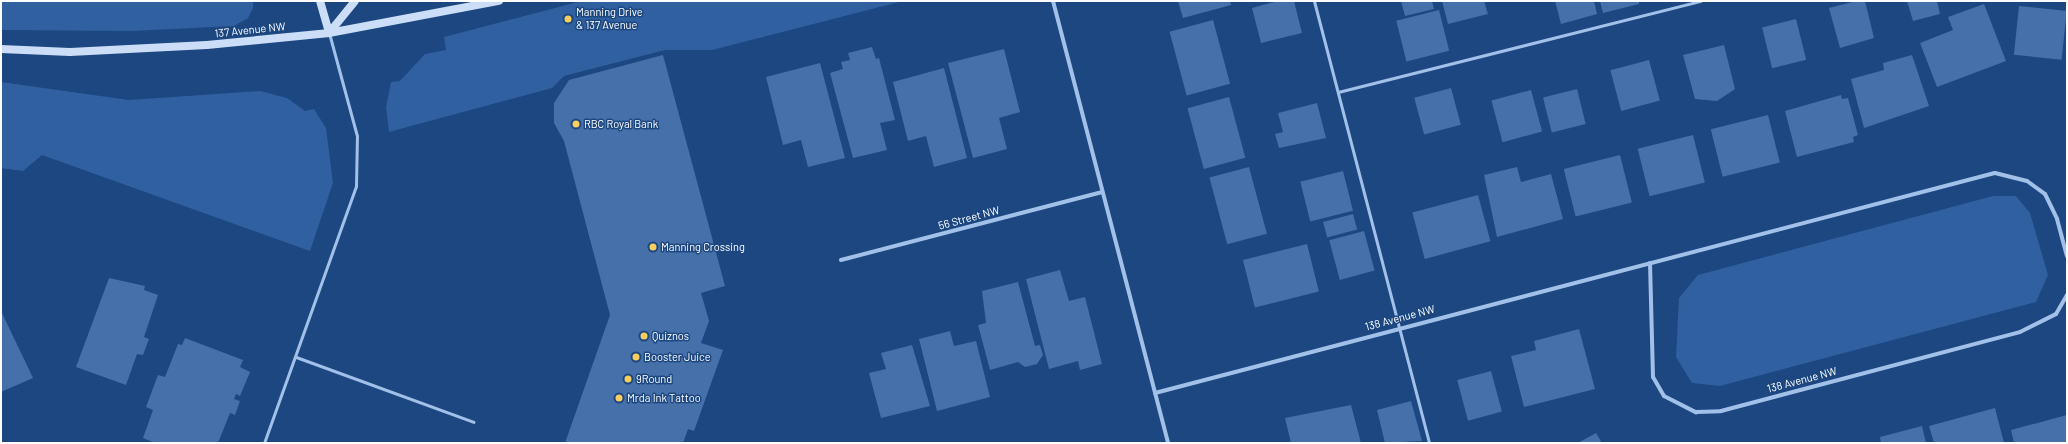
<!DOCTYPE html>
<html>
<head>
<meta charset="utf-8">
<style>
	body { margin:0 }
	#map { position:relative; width:2068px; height:444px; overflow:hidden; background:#1c4780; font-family:Barlow,sans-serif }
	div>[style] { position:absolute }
	.green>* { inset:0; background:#30609f }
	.building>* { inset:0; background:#4570aa; transform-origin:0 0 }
	.lane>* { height:3px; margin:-1.5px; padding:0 1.5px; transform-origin:1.5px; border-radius:1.5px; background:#a1c1e9 }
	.street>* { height:4px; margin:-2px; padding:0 2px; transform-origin:2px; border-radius:2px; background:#a1c1e9 }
	.secondary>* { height:8px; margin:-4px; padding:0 4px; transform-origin:4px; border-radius:4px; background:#ccdef7 }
	.dots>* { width:11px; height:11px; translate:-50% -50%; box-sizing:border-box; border:2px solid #1c4780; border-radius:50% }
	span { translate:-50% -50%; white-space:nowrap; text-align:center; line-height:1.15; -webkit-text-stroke:3px #1c4780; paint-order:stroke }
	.poi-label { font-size:11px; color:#fff }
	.left { translate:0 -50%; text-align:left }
	.street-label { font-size:11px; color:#fff }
	.frame { position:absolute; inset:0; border:2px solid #fff; pointer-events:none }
</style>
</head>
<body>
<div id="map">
	<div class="green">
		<i style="clip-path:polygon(1px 1px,253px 1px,253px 8px,248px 18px,234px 26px,132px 31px,1px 30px)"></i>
		<i style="clip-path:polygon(582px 1px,903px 1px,712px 50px,665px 50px,564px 76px,552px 88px,389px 132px,386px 107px,391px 82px,400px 81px,425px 54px,446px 50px,444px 37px)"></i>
		<i style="clip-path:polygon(1px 82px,129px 100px,260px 91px,287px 98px,305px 111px,314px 109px,326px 128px,333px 183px,310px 251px,42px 155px,23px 171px,1px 168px)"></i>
		<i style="clip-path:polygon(1993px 196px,2016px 196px,2030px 213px,2048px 275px,2036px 302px,1720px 386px,1692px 383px,1676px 357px,1679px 298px,1698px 275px)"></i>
	</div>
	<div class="building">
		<i style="clip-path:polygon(1178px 1px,1230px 1px,1231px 5px,1183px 18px)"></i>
		<i style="clip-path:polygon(1278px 1px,1294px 1px,1302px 33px,1261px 43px,1252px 8px)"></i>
		<i style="clip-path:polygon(1401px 1px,1432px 1px,1434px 9px,1405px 16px)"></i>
		<i style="clip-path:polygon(1442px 1px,1484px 1px,1488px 14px,1448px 24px)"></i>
		<i style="clip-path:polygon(1555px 1px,1594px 1px,1597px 14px,1561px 24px)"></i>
		<i style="clip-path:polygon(1600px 1px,1639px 1px,1639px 4px,1603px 13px)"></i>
		<i style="clip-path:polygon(1856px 1px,1865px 1px,1874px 38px,1840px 48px,1829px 8px)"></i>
		<i style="clip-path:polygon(1907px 1px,1937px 1px,1940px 14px,1913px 21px)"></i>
		<i style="clip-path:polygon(1984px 4px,2006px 61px,1937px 87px,1920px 43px,1953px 30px,1948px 17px)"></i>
		<i style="left:2019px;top:6px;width:48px;height:49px;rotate:6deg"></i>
		<i style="left:1439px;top:10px;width:42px;height:44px;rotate:76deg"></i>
		<i style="left:1796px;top:19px;width:42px;height:35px;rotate:76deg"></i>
		<i style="left:1213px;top:20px;width:66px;height:45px;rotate:75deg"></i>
		<i style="clip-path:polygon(1724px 45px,1735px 89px,1717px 101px,1695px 99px,1683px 55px)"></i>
		<i style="clip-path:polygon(872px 47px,876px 59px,879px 58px,895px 120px,880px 123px,887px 150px,853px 158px,830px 73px,843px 69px,841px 62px,850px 60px,848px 53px)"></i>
		<i style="clip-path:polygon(1004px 49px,1020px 112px,999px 118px,1007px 149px,973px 158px,948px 63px)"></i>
		<i style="clip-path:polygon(663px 55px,725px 286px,701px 293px,709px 321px,701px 343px,723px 350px,694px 431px,688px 429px,683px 443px,565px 443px,610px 315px,564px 141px,554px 123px,554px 103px,569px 80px)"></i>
		<i style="clip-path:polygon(1912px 55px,1929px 106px,1864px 128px,1851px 79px,1884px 70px,1883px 63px)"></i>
		<i style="left:1649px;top:60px;width:42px;height:40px;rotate:75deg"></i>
		<i style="clip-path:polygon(820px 63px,845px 158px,808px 167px,801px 140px,783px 145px,766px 77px)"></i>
		<i style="clip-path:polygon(944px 68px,967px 158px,934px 167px,926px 136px,908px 141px,893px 82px)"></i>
		<i style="left:1451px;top:88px;width:38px;height:38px;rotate:75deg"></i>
		<i style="left:1577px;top:89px;width:36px;height:35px;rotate:76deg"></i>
		<i style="left:1531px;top:90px;width:43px;height:41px;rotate:75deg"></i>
		<i style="clip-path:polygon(1841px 95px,1842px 99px,1848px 98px,1858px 135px,1853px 137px,1854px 142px,1797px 157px,1785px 111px)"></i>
		<i style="left:1229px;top:97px;width:63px;height:43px;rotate:75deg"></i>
		<i style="clip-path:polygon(1317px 103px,1326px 138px,1279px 148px,1275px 134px,1283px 132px,1278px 113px)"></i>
		<i style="left:1768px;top:115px;width:49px;height:59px;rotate:76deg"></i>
		<i style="left:1693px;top:135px;width:49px;height:57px;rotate:76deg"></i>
		<i style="left:1620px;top:155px;width:49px;height:58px;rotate:76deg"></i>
		<i style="left:1249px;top:167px;width:69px;height:41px;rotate:75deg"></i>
		<i style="clip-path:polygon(1517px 167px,1521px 182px,1551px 174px,1563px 219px,1497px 237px,1484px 175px)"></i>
		<i style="left:1343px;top:171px;width:41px;height:44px;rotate:76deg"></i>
		<i style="left:1478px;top:195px;width:48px;height:68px;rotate:75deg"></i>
		<i style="left:1353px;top:214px;width:16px;height:31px;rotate:75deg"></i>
		<i style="left:1364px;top:231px;width:41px;height:36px;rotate:75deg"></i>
		<i style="left:1307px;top:244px;width:49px;height:66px;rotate:76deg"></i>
		<i style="clip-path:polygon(1060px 270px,1069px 301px,1085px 297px,1102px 364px,1080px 370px,1078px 361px,1049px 369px,1026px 279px)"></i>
		<i style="clip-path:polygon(109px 278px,145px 286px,144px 290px,158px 295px,144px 337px,149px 339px,143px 355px,137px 354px,126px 385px,76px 367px)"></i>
		<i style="clip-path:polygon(1018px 282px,1035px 346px,1040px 345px,1043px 355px,1037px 364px,1025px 367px,1018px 362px,990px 370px,978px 325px,986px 323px,982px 291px)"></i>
		<i style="clip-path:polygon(1px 311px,33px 378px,1px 392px)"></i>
		<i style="clip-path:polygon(1579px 329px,1595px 389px,1524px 407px,1511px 356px,1536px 350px,1534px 341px)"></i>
		<i style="clip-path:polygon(950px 331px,954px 346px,976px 341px,990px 397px,937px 411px,919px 339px)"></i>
		<i style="clip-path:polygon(185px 338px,243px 360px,240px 367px,250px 372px,240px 396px,236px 394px,234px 399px,240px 401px,235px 415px,230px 413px,218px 443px,155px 443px,143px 438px,153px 410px,146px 407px,158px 375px,165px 377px,178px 344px,182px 345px)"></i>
		<i style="clip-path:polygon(912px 345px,930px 406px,881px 418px,869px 373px,886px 369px,881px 353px)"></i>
		<i style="left:1491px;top:371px;width:42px;height:35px;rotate:75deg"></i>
		<i style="clip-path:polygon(1411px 401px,1422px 441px,1385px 443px,1377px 410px)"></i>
		<i style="clip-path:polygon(1351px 405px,1361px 443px,1291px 443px,1285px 418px)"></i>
		<i style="clip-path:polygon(1995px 408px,2004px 443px,1934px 443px,1929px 426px)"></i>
		<i style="clip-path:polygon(2067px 415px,2067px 443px,2014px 443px,2011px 430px)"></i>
		<i style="clip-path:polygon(1922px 426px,1926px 443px,1881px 443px,1880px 437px)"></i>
		<i style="clip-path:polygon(1596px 433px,1602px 443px,1578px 443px)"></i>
	</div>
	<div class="lane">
		<i style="left:1314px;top:1px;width:457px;rotate:75.4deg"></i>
		<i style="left:1338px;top:92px;width:374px;rotate:-14.1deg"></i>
		<i style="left:296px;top:357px;width:189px;rotate:20.1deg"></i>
		<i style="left:264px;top:443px;width:273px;rotate:-70.3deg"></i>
		<i style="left:356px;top:186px;width:50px;rotate:-88.9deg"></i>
		<i style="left:357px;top:136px;width:107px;rotate:-105.2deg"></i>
	</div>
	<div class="street">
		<i style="left:1053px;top:1px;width:457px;rotate:75.4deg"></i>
		<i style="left:841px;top:260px;width:270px;rotate:-14.6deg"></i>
		<i style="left:1650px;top:263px;width:114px;rotate:88.5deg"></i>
		<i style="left:1653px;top:377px;width:22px;rotate:60deg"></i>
		<i style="left:1664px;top:396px;width:36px;rotate:27deg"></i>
		<i style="left:1696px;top:412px;width:25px;rotate:-2deg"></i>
		<i style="left:1721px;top:411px;width:309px;rotate:-14.8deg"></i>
		<i style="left:2020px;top:332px;width:40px;rotate:-26.6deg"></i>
		<i style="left:2056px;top:314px;width:22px;rotate:-60deg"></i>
		<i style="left:1155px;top:393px;width:868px;rotate:-14.68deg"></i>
		<i style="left:1995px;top:173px;width:33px;rotate:14deg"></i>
		<i style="left:2027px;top:181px;width:22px;rotate:36deg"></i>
		<i style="left:2045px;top:194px;width:28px;rotate:64deg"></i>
		<i style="left:2057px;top:219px;width:38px;rotate:75deg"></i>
	</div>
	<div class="secondary">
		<i style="left:320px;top:1px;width:33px;rotate:74deg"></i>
		<i style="left:329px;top:33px;width:41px;rotate:-50.9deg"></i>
		<i style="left:1px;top:49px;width:69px;rotate:2.5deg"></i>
		<i style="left:70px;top:52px;width:137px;rotate:-2.9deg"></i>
		<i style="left:207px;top:45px;width:123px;rotate:-5.6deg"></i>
		<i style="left:329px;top:33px;width:173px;rotate:-10.7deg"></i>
	</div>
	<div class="dots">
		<i style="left:568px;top:19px;background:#f9ce5e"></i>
		<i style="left:576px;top:124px;background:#f9ce5e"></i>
		<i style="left:653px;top:247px;background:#f9ce5e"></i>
		<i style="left:644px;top:336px;background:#f9ce5e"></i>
		<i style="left:636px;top:357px;background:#f9ce5e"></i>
		<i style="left:628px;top:379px;background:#f9ce5e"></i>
		<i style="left:619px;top:398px;background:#f9ce5e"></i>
	</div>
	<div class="poi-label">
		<span class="left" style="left:576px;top:19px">Manning Drive<br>&amp; 137 Avenue</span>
		<span class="left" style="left:584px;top:124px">RBC Royal Bank</span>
		<span class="left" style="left:661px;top:247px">Manning Crossing</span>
		<span class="left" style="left:652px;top:336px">Quiznos</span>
		<span class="left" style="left:644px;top:357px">Booster Juice</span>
		<span class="left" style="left:636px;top:379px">9Round</span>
		<span class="left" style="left:627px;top:398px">Mrda Ink Tattoo</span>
	</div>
	<div class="street-label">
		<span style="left:250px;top:30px;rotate:-6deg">137 Avenue NW</span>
		<span style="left:969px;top:218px;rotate:-15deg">56 Street NW</span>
		<span style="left:1400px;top:318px;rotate:-15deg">138 Avenue NW</span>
		<span style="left:1802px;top:380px;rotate:-15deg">138 Avenue NW</span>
	</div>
	<div class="frame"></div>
</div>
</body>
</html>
